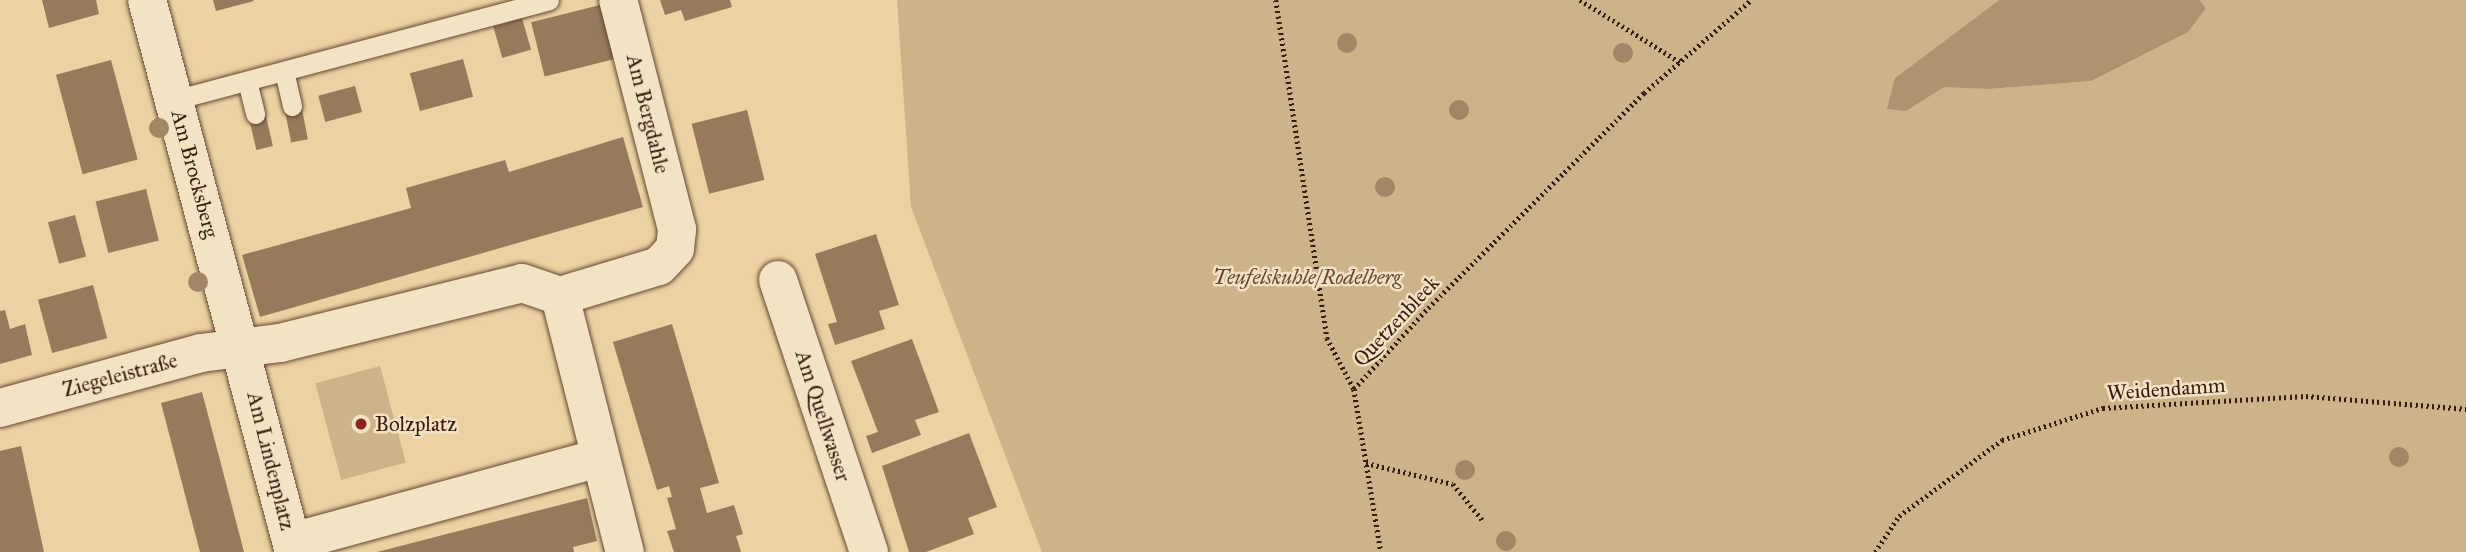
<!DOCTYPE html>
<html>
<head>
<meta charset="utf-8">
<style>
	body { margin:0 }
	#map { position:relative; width:2466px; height:552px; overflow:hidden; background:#ecd2a2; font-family:"IM FELL Great Primer",serif }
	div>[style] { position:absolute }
	.green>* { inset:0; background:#cdb389; transform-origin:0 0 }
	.water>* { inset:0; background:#af9370 }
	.building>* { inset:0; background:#967a5b; transform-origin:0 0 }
	.path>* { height:4.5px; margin-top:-2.25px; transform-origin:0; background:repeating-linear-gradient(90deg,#381a0e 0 2px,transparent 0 5.5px) }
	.roads { filter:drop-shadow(0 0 2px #654833) drop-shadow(0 0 2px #654833) }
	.lane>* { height:19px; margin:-9.5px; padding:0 9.5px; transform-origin:9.5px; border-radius:9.5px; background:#f3e2c3 }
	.street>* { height:38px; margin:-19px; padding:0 19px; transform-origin:19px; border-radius:19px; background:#f3e2c3 }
	.trees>* { width:20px; height:20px; margin:-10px; border-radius:50%; background:#a28665 }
	.dots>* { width:19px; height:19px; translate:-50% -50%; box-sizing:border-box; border:4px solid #f3e2c3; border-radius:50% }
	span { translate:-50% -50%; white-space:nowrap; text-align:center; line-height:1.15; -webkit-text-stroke:5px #f3e2c3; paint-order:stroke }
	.street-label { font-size:21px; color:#381a0e }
	.park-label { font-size:21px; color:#654833; font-style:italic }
	.poi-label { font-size:21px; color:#381a0e }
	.left { translate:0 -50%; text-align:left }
</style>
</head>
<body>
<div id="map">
	<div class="green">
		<i style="clip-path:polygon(897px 0,1999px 0,1895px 78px,1905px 111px,1944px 86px,1989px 89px,2091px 81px,2206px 8px,2199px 0,2466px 0,2466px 552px,1042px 552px,911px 207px)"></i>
		<i style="left:380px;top:366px;width:100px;height:67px;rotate:75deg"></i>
	</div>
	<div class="water">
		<i style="clip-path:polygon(1999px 0,2199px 0,2206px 8px,2188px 32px,2091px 81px,1989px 89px,1944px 87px,1906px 111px,1887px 109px,1895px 78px)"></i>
	</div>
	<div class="building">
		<i style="clip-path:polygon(42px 0,96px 0,99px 14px,49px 28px)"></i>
		<i style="clip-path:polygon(213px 0,253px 0,254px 1px,216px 11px)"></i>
		<i style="clip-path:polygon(660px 0,730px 0,732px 7px,685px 21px,681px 10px,665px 15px)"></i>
		<i style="left:600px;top:5px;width:56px;height:71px;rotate:76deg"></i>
		<i style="left:522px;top:18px;width:33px;height:30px;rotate:74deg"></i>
		<i style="left:463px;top:59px;width:39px;height:55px;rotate:75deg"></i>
		<i style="left:111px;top:60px;width:103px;height:57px;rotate:75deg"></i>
		<i style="left:355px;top:86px;width:27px;height:38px;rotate:75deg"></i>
		<i style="left:301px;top:104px;width:36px;height:17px;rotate:79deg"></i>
		<i style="left:747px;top:110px;width:72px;height:57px;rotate:76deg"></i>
		<i style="left:265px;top:112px;width:35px;height:17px;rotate:77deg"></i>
		<i style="clip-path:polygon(623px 137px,643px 207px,260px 317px,242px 255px,411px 208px,406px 188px,505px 160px,509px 172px)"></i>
		<i style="left:146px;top:189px;width:53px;height:52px;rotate:76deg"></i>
		<i style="left:75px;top:215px;width:43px;height:28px;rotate:75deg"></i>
		<i style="clip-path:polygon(876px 234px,899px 305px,879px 311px,885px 329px,835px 345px,828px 324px,837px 322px,815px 254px)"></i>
		<i style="left:93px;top:285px;width:55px;height:57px;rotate:75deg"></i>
		<i style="clip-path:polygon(5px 310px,10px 329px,25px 324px,32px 355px,0 364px,0 311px)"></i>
		<i style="clip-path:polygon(672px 324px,719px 483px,700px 488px,707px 513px,734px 505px,743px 534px,736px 536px,741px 552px,674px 552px,667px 531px,676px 529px,667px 498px,672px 497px,669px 486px,657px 490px,613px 342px)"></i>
		<i style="clip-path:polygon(912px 339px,939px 412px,915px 420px,921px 435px,872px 453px,866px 436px,878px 432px,851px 361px)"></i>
		<i style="clip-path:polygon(202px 392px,221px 464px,244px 552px,200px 552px,161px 403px)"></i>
		<i style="clip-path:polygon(969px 433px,997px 507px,968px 518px,974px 534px,926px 552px,909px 552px,882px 466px)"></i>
		<i style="clip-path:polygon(21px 446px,44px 552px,0 552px,0 451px)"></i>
		<i style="clip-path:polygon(587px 498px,597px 541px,573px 547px,574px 552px,377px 552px)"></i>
	</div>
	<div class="path">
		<i style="left:1276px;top:0;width:342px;rotate:81.4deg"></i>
		<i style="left:1327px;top:338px;width:58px;rotate:62.1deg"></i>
		<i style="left:1354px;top:389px;width:165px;rotate:80.6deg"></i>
		<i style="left:1580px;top:0;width:118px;rotate:31.8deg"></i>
		<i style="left:1354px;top:389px;width:110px;rotate:-47.6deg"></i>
		<i style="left:1428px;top:308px;width:305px;rotate:-44.9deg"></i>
		<i style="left:1644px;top:93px;width:142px;rotate:-41deg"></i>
		<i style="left:1366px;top:463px;width:89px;rotate:13.6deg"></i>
		<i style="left:1453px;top:484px;width:49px;rotate:50.8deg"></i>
		<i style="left:1875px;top:552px;width:43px;rotate:-56.3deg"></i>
		<i style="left:1899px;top:516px;width:128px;rotate:-36.4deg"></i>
		<i style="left:2002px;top:440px;width:106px;rotate:-17.6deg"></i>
		<i style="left:2103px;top:408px;width:203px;rotate:-3.4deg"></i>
		<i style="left:2306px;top:396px;width:161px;rotate:4.6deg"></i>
	</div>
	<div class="roads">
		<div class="lane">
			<i style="left:284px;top:71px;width:36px;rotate:77deg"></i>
			<i style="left:247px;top:81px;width:34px;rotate:76deg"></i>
			<i style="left:174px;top:100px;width:388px;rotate:-14.9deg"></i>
		</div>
		<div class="street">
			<i style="left:147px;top:0;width:571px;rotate:75.09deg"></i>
			<i style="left:778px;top:280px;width:287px;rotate:71.5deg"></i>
			<i style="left:560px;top:296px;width:264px;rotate:75.8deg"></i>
			<i style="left:0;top:408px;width:208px;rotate:-15.3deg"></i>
			<i style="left:201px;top:353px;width:80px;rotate:-7.2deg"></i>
			<i style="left:280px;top:343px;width:249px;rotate:-13.9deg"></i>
			<i style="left:522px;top:283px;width:40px;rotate:18.9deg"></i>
			<i style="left:560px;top:296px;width:103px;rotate:-16.9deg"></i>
			<i style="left:659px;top:266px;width:23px;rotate:-47deg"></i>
			<i style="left:675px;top:249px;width:20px;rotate:-84deg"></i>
			<i style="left:677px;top:229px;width:236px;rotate:-104.4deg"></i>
			<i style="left:292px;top:542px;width:319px;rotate:-15.3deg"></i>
		</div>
	</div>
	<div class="trees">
		<i style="left:1347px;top:43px"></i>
		<i style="left:1623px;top:53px"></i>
		<i style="left:1459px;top:110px"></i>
		<i style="left:159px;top:128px"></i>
		<i style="left:1385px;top:187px"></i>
		<i style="left:198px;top:282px"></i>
		<i style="left:2399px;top:457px"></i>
		<i style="left:1465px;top:470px"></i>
		<i style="left:1506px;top:541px"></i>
	</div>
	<div class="dots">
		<i style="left:361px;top:424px;background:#8f2418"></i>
	</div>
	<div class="street-label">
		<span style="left:648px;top:114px;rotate:76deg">Am Bergdahle</span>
		<span style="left:195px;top:174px;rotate:75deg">Am Brocksberg</span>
		<span style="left:1396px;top:321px;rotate:-47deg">Quetzenbleek</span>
		<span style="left:120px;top:375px;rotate:-15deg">Ziegeleistraße</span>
		<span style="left:2166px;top:389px;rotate:-4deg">Weidendamm</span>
		<span style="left:823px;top:416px;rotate:72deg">Am Quellwasser</span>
		<span style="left:271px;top:461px;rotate:76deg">Am Lindenplatz</span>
	</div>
	<div class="park-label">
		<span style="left:1307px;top:277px">Teufelskuhle/Rodelberg</span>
	</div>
	<div class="poi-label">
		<span class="left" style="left:375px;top:424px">Bolzplatz</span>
	</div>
</div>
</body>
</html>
